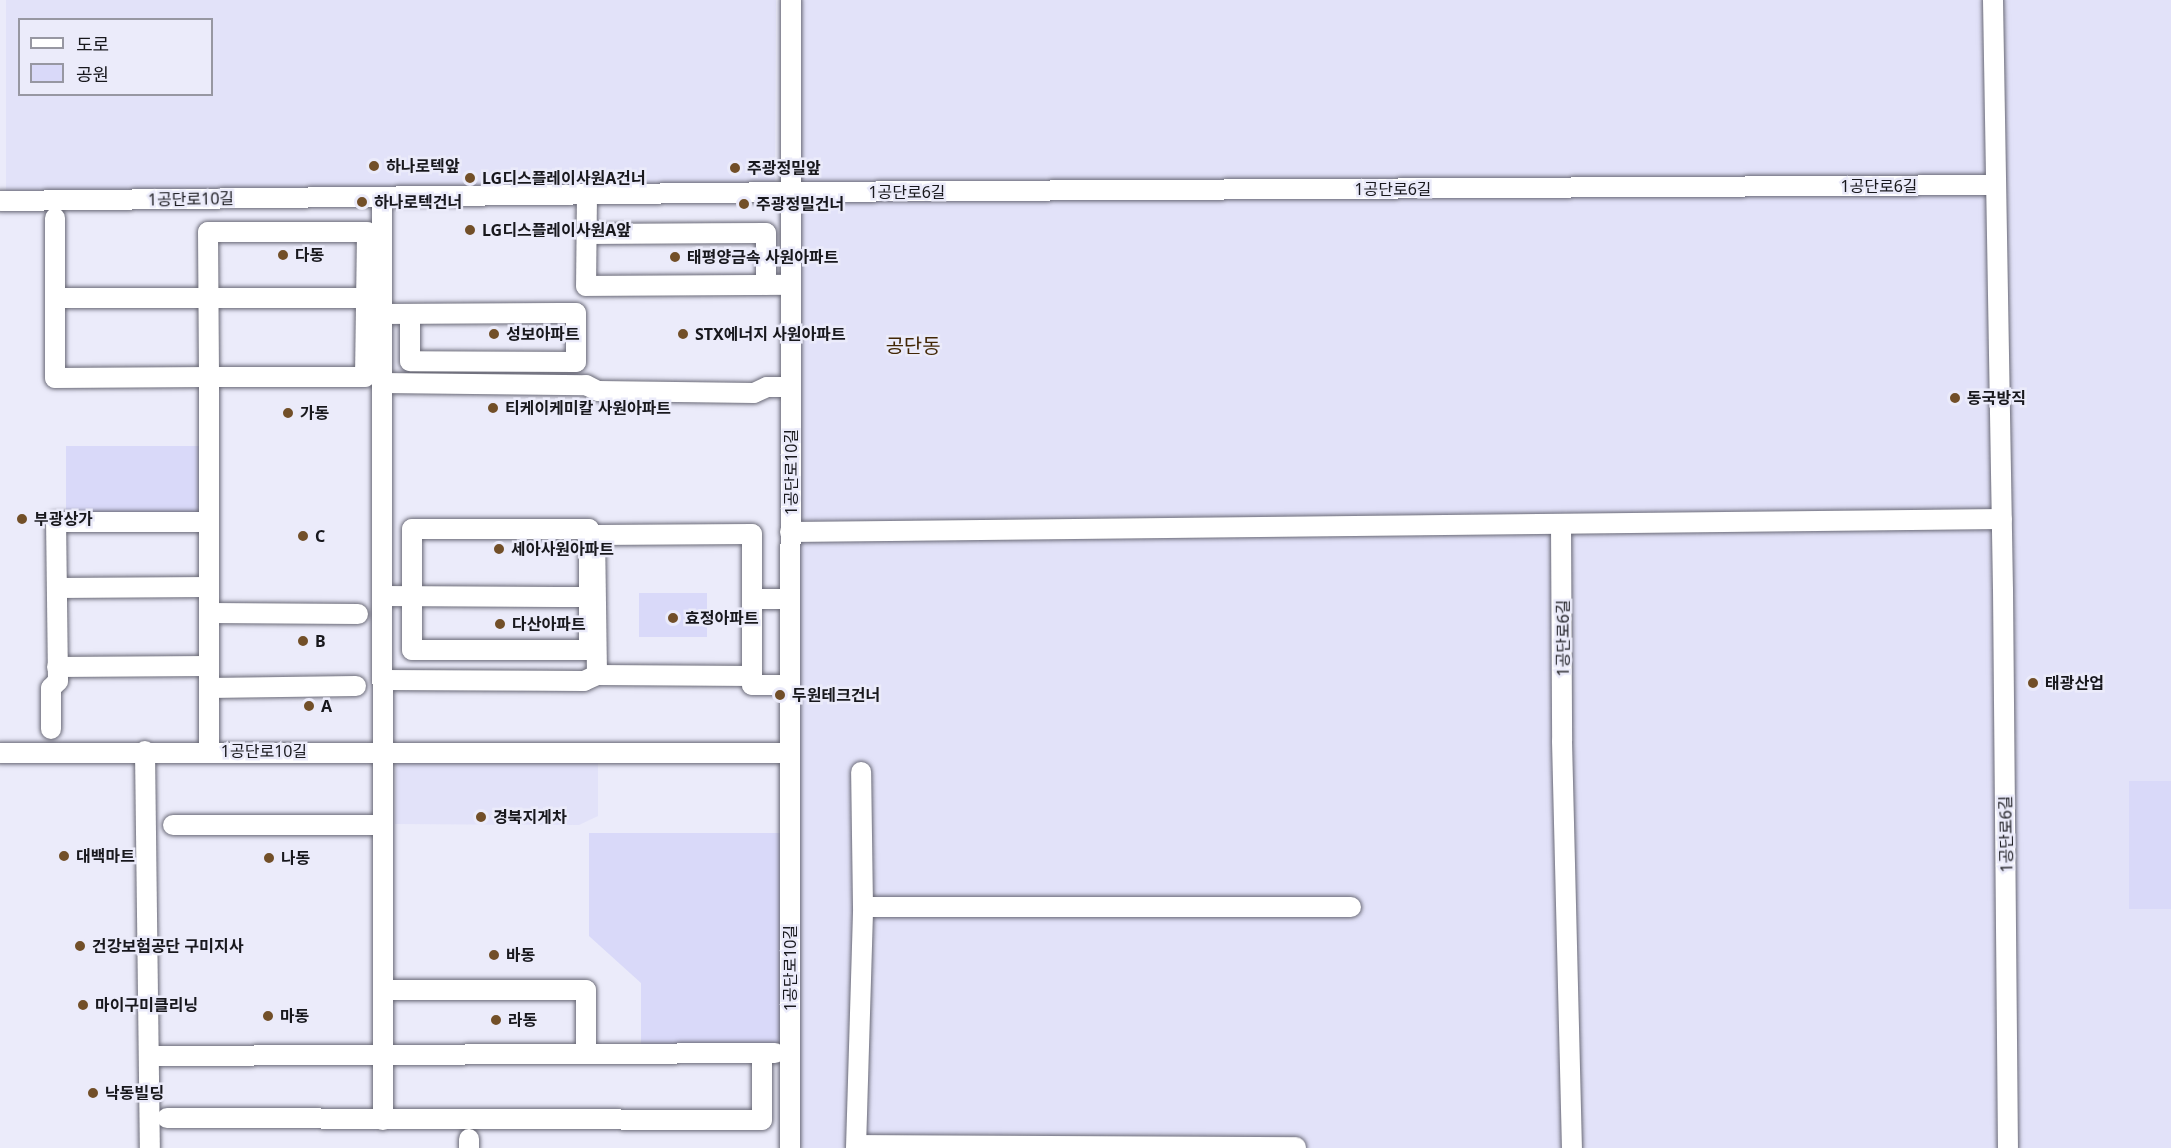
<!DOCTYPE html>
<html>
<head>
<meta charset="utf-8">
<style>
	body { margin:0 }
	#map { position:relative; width:2171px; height:1148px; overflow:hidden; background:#ebebfa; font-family:"Noto Sans","Noto Sans KR",sans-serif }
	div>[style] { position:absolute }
	.built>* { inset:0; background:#e2e2f9; transform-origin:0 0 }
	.green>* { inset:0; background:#d9d9f9; transform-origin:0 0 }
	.roads { filter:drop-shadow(0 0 2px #696976) drop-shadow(0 0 2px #696976) }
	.minor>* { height:20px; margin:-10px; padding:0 10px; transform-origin:10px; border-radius:10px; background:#fff }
	.dots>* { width:16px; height:16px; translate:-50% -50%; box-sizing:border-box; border:3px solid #ebebfa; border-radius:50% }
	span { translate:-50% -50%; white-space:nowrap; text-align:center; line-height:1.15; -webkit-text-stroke:5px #ebebfa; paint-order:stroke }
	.poi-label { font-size:16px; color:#18181d; font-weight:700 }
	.left { translate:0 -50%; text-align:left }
	.street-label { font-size:16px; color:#18181d }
	.quarter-label { font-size:20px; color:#422706 }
	.legend { position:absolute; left:18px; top:18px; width:195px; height:78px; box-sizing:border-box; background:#ebebfa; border:2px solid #9797a2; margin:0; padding:8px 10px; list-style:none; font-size:18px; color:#18181d }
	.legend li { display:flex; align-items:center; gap:12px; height:30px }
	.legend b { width:30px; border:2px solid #9797a2 }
</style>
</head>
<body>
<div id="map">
	<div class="built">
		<i style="clip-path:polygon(evenodd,6px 0,776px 0,775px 186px,6px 193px,6px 0,20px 20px,212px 20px,212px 94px,20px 94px,20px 20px)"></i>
		<i style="left:791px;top:0;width:1380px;height:1148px"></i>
		<i style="clip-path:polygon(396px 762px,598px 763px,598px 816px,579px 825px,395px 824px)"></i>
	</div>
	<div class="green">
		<i style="left:201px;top:446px;width:67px;height:135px;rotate:90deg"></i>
		<i style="left:639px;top:593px;width:68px;height:44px"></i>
		<i style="left:2129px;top:781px;width:42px;height:128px"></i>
		<i style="clip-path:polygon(589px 833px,781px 833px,781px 1045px,641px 1045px,641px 983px,589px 936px)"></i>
	</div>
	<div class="roads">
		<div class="minor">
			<i style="left:1993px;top:0;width:590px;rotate:89.03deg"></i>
			<i style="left:2003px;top:590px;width:558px;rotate:89.49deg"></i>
			<i style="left:587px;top:194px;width:92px;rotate:90.6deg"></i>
			<i style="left:586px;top:286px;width:205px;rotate:-0.3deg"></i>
			<i style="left:382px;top:197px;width:923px;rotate:89.94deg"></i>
			<i style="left:0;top:201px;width:791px;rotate:-0.65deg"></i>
			<i style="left:791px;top:192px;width:1204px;rotate:-0.33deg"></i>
			<i style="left:55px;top:218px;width:160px;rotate:90deg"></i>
			<i style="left:55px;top:378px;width:154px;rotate:-0.4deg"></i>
			<i style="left:209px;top:377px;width:156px"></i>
			<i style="left:365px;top:377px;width:145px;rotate:-89.2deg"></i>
			<i style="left:367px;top:232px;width:159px;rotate:180deg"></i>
			<i style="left:208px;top:232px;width:145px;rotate:89.6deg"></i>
			<i style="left:209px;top:377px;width:374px;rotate:90deg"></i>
			<i style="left:586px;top:234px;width:180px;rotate:-0.3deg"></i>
			<i style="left:766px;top:233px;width:52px;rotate:90deg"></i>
			<i style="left:55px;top:298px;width:311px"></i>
			<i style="left:382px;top:314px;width:194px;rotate:-0.3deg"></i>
			<i style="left:576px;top:313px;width:49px;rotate:90deg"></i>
			<i style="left:576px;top:362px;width:166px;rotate:-179.7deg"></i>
			<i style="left:410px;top:361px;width:47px;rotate:-90deg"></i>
			<i style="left:382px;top:383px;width:204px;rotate:0.6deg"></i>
			<i style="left:586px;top:385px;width:13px;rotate:27deg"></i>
			<i style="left:598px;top:391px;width:156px;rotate:0.7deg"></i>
			<i style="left:754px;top:393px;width:14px;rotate:-25deg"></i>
			<i style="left:767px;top:387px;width:24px"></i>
			<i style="left:1561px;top:525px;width:216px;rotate:89.7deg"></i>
			<i style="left:1562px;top:741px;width:407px;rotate:88.6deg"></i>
			<i style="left:412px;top:529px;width:177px"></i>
			<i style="left:589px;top:529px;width:121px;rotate:90deg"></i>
			<i style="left:589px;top:650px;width:177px;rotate:180deg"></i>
			<i style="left:412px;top:650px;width:121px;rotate:-90deg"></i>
			<i style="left:790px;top:532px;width:1212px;rotate:-0.61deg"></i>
			<i style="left:57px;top:588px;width:152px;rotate:-0.4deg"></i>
			<i style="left:383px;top:596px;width:206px;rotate:0.3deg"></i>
			<i style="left:752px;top:599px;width:86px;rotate:90deg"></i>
			<i style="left:752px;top:685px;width:38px"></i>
			<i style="left:209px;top:613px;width:149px;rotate:0.4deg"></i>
			<i style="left:57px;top:667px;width:152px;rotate:-0.4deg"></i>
			<i style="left:597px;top:675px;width:155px;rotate:0.4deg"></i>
			<i style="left:383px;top:680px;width:201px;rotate:0.3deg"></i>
			<i style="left:584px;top:681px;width:14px;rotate:-25deg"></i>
			<i style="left:597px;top:675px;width:140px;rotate:-90.8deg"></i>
			<i style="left:595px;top:535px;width:157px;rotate:-0.4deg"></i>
			<i style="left:752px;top:534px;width:65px;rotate:90deg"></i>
			<i style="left:752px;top:599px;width:38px"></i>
			<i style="left:209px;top:688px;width:147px;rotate:-0.8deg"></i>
			<i style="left:51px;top:729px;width:41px;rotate:-90deg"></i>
			<i style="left:51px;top:688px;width:10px;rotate:-45deg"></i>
			<i style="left:58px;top:681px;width:159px;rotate:-90.7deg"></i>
			<i style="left:56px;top:522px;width:153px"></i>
			<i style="left:145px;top:751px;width:397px;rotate:89.3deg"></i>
			<i style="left:0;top:753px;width:790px"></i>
			<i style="left:173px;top:825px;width:210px"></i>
			<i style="left:863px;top:907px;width:488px"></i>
			<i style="left:383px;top:990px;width:203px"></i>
			<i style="left:586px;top:990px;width:63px;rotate:90deg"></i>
			<i style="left:149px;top:1056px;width:626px;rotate:-0.27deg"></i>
			<i style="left:167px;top:1118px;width:595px;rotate:0.19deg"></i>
			<i style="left:762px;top:1120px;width:67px;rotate:-90deg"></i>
			<i style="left:469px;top:1139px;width:9px;rotate:90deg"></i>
			<i style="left:857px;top:1145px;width:439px;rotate:0.3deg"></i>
			<i style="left:790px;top:1148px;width:1148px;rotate:-89.95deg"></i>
			<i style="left:856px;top:1148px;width:241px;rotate:-88.3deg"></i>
			<i style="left:863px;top:907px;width:135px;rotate:-90.8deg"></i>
		</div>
	</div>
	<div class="dots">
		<i style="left:374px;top:166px;background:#724f28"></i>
		<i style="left:735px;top:168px;background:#724f28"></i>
		<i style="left:470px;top:178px;background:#724f28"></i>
		<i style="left:362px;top:202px;background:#724f28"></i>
		<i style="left:744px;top:204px;background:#724f28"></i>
		<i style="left:470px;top:230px;background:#724f28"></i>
		<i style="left:283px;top:255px;background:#724f28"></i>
		<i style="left:675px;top:257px;background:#724f28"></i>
		<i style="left:494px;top:334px;background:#724f28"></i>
		<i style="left:683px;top:334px;background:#724f28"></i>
		<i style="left:1955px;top:398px;background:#724f28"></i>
		<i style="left:493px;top:408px;background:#724f28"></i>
		<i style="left:288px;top:413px;background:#724f28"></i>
		<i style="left:22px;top:519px;background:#724f28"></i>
		<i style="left:303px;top:536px;background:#724f28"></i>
		<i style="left:499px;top:549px;background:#724f28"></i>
		<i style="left:673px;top:618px;background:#724f28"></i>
		<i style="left:500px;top:624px;background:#724f28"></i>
		<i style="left:303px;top:641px;background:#724f28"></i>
		<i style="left:2033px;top:683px;background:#724f28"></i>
		<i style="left:780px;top:695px;background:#724f28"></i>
		<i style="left:309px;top:706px;background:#724f28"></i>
		<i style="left:481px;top:817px;background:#724f28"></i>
		<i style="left:64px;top:856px;background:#724f28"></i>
		<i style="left:269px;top:858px;background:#724f28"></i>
		<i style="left:80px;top:946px;background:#724f28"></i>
		<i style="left:494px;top:955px;background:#724f28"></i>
		<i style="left:83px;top:1005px;background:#724f28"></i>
		<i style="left:268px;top:1016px;background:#724f28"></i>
		<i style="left:496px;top:1020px;background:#724f28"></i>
		<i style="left:93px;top:1093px;background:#724f28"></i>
	</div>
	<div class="poi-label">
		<span class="left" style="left:386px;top:166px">하나로텍앞</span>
		<span class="left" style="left:747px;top:168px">주광정밀앞</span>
		<span class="left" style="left:482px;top:178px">LG디스플레이사원A건너</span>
		<span class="left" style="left:374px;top:202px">하나로텍건너</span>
		<span class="left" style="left:756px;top:204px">주광정밀건너</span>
		<span class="left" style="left:482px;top:230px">LG디스플레이사원A앞</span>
		<span class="left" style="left:295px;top:255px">다동</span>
		<span class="left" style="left:687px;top:257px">태평양금속 사원아파트</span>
		<span class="left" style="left:506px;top:334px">성보아파트</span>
		<span class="left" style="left:695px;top:334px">STX에너지 사원아파트</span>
		<span class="left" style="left:1967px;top:398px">동국방직</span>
		<span class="left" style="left:505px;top:408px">티케이케미칼 사원아파트</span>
		<span class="left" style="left:300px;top:413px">가동</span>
		<span class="left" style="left:34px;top:519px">부광상가</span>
		<span class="left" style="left:315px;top:536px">C</span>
		<span class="left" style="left:511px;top:549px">세아사원아파트</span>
		<span class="left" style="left:685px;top:618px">효정아파트</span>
		<span class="left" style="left:512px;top:624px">다산아파트</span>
		<span class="left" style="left:315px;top:641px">B</span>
		<span class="left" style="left:2045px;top:683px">태광산업</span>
		<span class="left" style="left:792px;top:695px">두원테크건너</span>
		<span class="left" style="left:321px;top:706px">A</span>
		<span class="left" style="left:493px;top:817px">경북지게차</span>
		<span class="left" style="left:76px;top:856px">대백마트</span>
		<span class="left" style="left:281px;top:858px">나동</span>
		<span class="left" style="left:92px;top:946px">건강보험공단 구미지사</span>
		<span class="left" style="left:506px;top:955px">바동</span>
		<span class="left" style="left:95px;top:1005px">마이구미클리닝</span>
		<span class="left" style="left:280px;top:1016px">마동</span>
		<span class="left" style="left:508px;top:1020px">라동</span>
		<span class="left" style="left:105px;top:1093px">낙동빌딩</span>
	</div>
	<div class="street-label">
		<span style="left:1879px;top:186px">1공단로6길</span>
		<span style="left:1393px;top:189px">1공단로6길</span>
		<span style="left:907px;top:192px">1공단로6길</span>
		<span style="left:191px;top:199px;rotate:-1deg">1공단로10길</span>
		<span style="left:791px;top:472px;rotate:-90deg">1공단로10길</span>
		<span style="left:1563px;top:638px;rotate:-90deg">1공단로6길</span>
		<span style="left:264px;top:751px">1공단로10길</span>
		<span style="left:2006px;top:834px;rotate:-91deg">1공단로6길</span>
		<span style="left:790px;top:968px;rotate:-90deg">1공단로10길</span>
	</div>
	<div class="quarter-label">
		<span style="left:913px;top:345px">공단동</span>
	</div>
	<ul class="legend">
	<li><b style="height:8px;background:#fff"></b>도로</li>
	<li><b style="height:16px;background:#d9d9f9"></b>공원</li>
	</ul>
</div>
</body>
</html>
